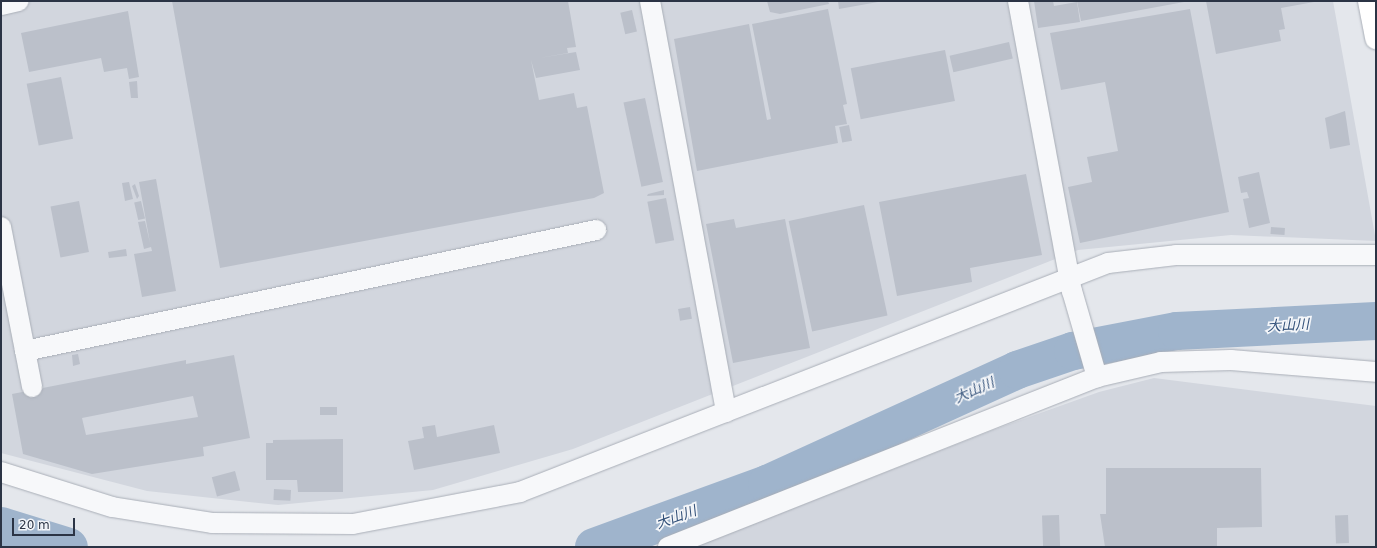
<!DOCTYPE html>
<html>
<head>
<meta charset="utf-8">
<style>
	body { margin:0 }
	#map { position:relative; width:1377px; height:548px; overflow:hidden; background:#e4e7ec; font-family:"DejaVu Sans","Noto Sans JP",sans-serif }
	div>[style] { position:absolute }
	.built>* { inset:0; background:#d2d6de }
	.river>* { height:38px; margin:-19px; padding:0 19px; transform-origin:19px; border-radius:19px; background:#9fb4cc }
	.building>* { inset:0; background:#bbc0ca; transform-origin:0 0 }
	.roads { filter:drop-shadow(0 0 1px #a9aeb7) drop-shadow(0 0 1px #a9aeb7) }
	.minor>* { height:20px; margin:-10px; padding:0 10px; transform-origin:10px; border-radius:10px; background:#f7f8fa }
	.highway>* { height:22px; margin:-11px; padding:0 11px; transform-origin:11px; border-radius:11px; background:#fff }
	span { translate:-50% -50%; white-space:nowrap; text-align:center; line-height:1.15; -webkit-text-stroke:3.5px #f4f6f9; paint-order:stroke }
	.water-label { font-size:14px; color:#34527a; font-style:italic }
	.frame { position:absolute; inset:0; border:2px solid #2b3445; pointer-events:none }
	.scale { position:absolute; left:12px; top:518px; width:63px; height:18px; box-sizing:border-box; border:2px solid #2b3445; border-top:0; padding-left:5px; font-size:12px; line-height:14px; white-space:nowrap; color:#2b3445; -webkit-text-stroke:3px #f4f6f9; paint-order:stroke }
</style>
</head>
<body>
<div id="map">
	<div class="built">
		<i style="clip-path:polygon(1px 1px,1333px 1px,1376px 241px,1231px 235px,1078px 250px,573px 449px,433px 490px,278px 505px,147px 491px,1px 453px)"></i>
		<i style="clip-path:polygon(1154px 378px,1376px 406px,1376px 547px,695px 547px,993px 430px,1099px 392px)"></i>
	</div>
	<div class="river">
		<i style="left:1px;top:526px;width:71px;rotate:17.2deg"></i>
		<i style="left:594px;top:547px;width:184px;rotate:-20deg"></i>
		<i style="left:767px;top:484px;width:275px;rotate:-24.5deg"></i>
		<i style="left:1017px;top:370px;width:59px;rotate:-18.7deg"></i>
		<i style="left:1073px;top:351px;width:106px;rotate:-10.9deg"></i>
		<i style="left:1177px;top:331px;width:199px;rotate:-2.9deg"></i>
	</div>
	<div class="building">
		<i style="clip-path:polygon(172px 1px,568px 1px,576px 47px,567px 48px,568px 53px,539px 58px,576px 52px,580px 70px,536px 78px,531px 60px,539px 100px,574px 93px,577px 108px,587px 106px,604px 193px,594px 198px,220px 268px)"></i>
		<i style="clip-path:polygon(767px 1px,828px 1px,829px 4px,780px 14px,770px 12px)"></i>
		<i style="clip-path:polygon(838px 1px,878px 1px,878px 2px,839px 9px)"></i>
		<i style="clip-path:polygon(1034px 1px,1053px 1px,1054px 6px,1077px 2px,1080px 22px,1038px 28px)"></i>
		<i style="clip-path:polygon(1077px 1px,1184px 1px,1184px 2px,1081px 21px)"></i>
		<i style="clip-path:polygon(1206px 1px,1314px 1px,1314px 2px,1281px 8px,1285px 29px,1279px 30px,1281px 41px,1216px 54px)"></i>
		<i style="clip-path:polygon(828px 9px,847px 104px,843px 105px,847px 124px,835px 126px,838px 143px,697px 171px,674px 39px,749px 24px,767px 120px,771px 119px,752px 24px)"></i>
		<i style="clip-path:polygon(1190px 9px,1229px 212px,1080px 243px,1068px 187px,1092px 182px,1087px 157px,1118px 151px,1105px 82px,1061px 90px,1050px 33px)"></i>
		<i style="left:632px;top:10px;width:22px;height:12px;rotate:77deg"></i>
		<i style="clip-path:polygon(128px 11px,139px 77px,129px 79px,127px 68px,104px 72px,101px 58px,29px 72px,21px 33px)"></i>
		<i style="left:1009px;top:42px;width:17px;height:61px;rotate:77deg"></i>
		<i style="left:945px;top:50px;width:52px;height:96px;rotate:79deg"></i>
		<i style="left:61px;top:77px;width:63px;height:35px;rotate:79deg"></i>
		<i style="clip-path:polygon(137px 81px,138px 98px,131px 98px,129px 82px)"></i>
		<i style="left:645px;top:98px;width:86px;height:22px;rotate:78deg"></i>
		<i style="clip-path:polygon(1345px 111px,1350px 145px,1330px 149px,1325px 118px)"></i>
		<i style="left:849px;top:125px;width:16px;height:10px;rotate:79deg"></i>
		<i style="clip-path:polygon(1259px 172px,1270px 223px,1249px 228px,1243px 199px,1249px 198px,1247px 192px,1241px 193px,1238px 177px)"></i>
		<i style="clip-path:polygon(1026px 174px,1042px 255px,970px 268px,972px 282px,897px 296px,879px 202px)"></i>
		<i style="clip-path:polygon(156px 179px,176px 291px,142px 297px,134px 254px,152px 251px,151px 247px,144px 249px,138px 222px,145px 221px,150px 243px,139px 182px)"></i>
		<i style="clip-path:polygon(129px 182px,133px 199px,125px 201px,122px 183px)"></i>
		<i style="clip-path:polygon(135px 184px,139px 196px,137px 199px,132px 186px)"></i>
		<i style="clip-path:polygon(664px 190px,664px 195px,647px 196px,648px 194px)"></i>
		<i style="left:666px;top:198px;width:43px;height:19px;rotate:79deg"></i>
		<i style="left:79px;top:201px;width:52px;height:29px;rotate:79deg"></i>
		<i style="left:141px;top:201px;width:18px;height:7px;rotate:77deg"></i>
		<i style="left:864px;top:205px;width:113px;height:77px;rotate:78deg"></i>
		<i style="clip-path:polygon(734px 219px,736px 228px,785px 219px,810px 348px,733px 363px,706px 224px)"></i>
		<i style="left:1271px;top:227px;width:14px;height:7px;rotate:4deg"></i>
		<i style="clip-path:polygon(126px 249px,127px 256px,109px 258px,108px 252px)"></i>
		<i style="left:690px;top:307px;width:12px;height:12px;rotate:81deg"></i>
		<i style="clip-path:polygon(78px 354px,80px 364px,73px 366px,72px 355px)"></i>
		<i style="clip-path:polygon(evenodd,234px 355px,250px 438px,203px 447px,204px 456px,92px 474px,23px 454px,12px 394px,186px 360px,186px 364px,234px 355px,193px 396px,198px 417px,86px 435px,82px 418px,193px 396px)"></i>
		<i style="left:320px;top:407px;width:17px;height:8px"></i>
		<i style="clip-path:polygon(435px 425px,437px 437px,494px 425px,500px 453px,414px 470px,408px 441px,424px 438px,422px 427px)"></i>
		<i style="clip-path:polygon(343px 439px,343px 492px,298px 492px,297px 480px,266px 480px,266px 443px,273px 443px,273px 440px)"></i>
		<i style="clip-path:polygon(1106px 468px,1261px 468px,1262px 527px,1217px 528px,1217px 547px,1105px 547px,1100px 514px,1106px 514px)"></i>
		<i style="left:235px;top:471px;width:20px;height:24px;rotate:75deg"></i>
		<i style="left:274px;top:489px;width:17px;height:11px;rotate:3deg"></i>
		<i style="left:1059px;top:515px;width:32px;height:17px;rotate:88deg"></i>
		<i style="left:1348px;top:515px;width:28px;height:13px;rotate:88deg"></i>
	</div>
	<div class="roads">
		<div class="minor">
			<i style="left:650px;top:1px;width:418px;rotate:79.5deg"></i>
			<i style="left:1018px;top:1px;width:295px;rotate:79.5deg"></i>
			<i style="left:1072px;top:291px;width:90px;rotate:73.8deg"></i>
			<i style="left:1px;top:5px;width:18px;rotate:-13deg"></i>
			<i style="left:1px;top:227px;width:163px;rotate:79deg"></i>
			<i style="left:25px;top:351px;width:584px;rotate:-11.96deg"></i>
			<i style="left:1px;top:472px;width:116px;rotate:17.5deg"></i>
			<i style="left:112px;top:507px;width:101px;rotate:9.1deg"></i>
			<i style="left:212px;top:523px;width:141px;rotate:0.4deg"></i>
			<i style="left:353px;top:524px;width:170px;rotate:-10.8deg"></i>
			<i style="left:520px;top:492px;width:631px;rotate:-21.28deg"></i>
			<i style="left:1108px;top:263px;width:68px;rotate:-6.7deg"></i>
			<i style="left:1176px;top:255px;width:200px"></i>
			<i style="left:668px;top:547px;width:461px;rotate:-21.6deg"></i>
			<i style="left:1097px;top:377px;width:66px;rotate:-13.2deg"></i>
			<i style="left:1161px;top:362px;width:70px;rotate:-1.6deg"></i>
			<i style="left:1231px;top:360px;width:145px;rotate:4.7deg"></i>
		</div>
		<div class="highway">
			<i style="left:1369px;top:1px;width:38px;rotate:79deg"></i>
		</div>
	</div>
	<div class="water-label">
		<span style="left:1288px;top:325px;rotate:-3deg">大山川</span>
		<span style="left:974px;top:390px;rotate:-24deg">大山川</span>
		<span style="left:676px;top:517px;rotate:-20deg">大山川</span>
	</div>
	<div class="frame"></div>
	<div class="scale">20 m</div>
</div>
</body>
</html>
